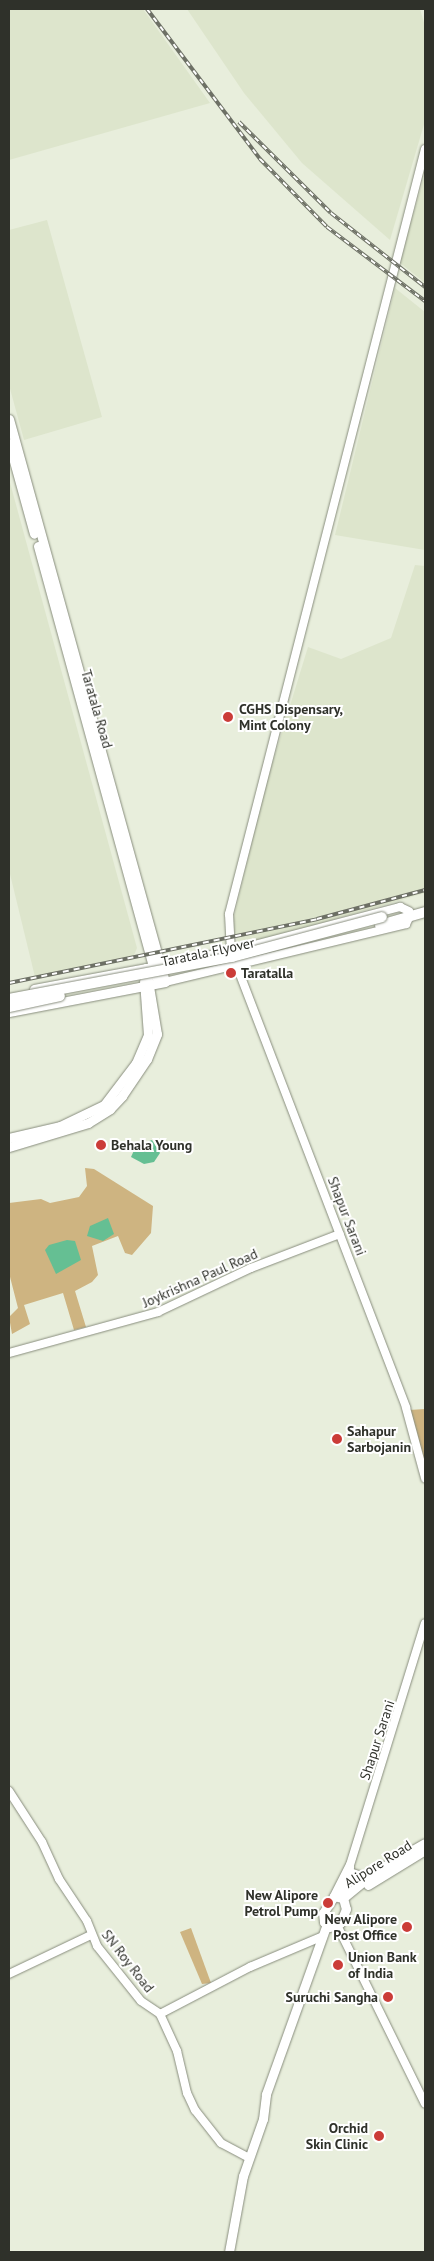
<!DOCTYPE html>
<html>
<head>
<meta charset="utf-8">
<style>
	body { margin:0 }
	#map { position:relative; width:434px; height:2261px; overflow:hidden; background:#e8eedc; font-family:"PT Sans",sans-serif }
	div>[style] { position:absolute }
	.built>* { inset:0; background:#dde5cc }
	.green>* { inset:0; background:#ceb481 }
	.water>* { inset:0; background:#65bf93 }
	.roads { filter:drop-shadow(0 0 1px #888d7d) drop-shadow(0 0 1px #888d7d) }
	.tertiary>* { height:8px; margin:-4px; padding:0 4px; transform-origin:4px; border-radius:4px; background:#fff }
	.secondary>* { height:9px; margin:-4.5px; padding:0 4.5px; transform-origin:4.5px; border-radius:4.5px; background:#fff }
	.trunk>* { height:10px; margin:-5px; padding:0 5px; transform-origin:5px; border-radius:5px; background:#fff }
	.rail>* { height:4px; margin-top:-2px; transform-origin:0; background:repeating-linear-gradient(90deg,#fff 0 5.5px,#6d7065 0 11px); box-sizing:border-box; border-block:1px solid #6d7065 }
	.bridges { filter:drop-shadow(0 0 1px #888d7d) drop-shadow(0 0 1px #888d7d) }
	.trunk-bridge>* { height:10px; margin:-5px; padding:0 5px; transform-origin:5px; border-radius:5px; background:#fff }
	.dots>* { width:14px; height:14px; translate:-50% -50%; box-sizing:border-box; border:2px solid #fff; border-radius:50% }
	span { translate:-50% -50%; white-space:nowrap; text-align:center; line-height:1.15; -webkit-text-stroke:4px #fff; paint-order:stroke }
	.street-label { font-size:14px; color:#2f312a }
	.poi-label { font-size:14px; color:#2f312a; font-weight:700 }
	.left { translate:0 -50%; text-align:left }
	.right { translate:-100% -50%; text-align:right }
	.frame { position:absolute; inset:0; border:10px solid #2f312a; pointer-events:none }
</style>
</head>
<body>
<div id="map">
	<div class="built">
		<i style="clip-path:polygon(9px 9px,143px 9px,210px 103px,9px 160px)"></i>
		<i style="clip-path:polygon(187px 9px,420px 9px,425px 26px,425px 121px,390px 240px,302px 163px,244px 93px)"></i>
		<i style="clip-path:polygon(425px 174px,425px 283px,399px 262px)"></i>
		<i style="clip-path:polygon(47px 220px,102px 417px,24px 440px,9px 385px,9px 230px)"></i>
		<i style="clip-path:polygon(395px 288px,425px 312px,425px 550px,335px 535px)"></i>
		<i style="clip-path:polygon(9px 479px,137px 948px,132px 960px,35px 977px,9px 870px)"></i>
		<i style="clip-path:polygon(415px 565px,425px 566px,425px 893px,246px 945px,238px 942px,232px 925px,265px 787px,308px 647px,341px 659px,391px 638px)"></i>
	</div>
	<div class="green">
		<i style="clip-path:polygon(85px 1168px,94px 1169px,153px 1206px,151px 1233px,132px 1255px,125px 1253px,118px 1236px,92px 1246px,98px 1275px,92px 1282px,75px 1291px,86px 1327px,74px 1330px,63px 1293px,24px 1305px,30px 1324px,12px 1334px,9px 1317px,18px 1308px,9px 1273px,9px 1203px,41px 1199px,50px 1203px,79px 1197px,87px 1186px)"></i>
		<i style="clip-path:polygon(425px 1409px,425px 1466px,409px 1410px)"></i>
		<i style="clip-path:polygon(191px 1928px,211px 1983px,202px 1984px,180px 1932px)"></i>
	</div>
	<div class="water">
		<i style="clip-path:polygon(152px 1140px,160px 1153px,154px 1162px,144px 1164px,131px 1157px,136px 1146px)"></i>
		<i style="clip-path:polygon(108px 1218px,114px 1234px,103px 1241px,87px 1236px,90px 1226px)"></i>
		<i style="clip-path:polygon(67px 1240px,75px 1241px,81px 1260px,56px 1274px,45px 1250px,49px 1245px)"></i>
	</div>
	<div class="roads">
		<div class="tertiary">
			<i style="left:425px;top:149px;width:790px;rotate:104.37deg"></i>
			<i style="left:229px;top:914px;width:37px;rotate:87deg"></i>
			<i style="left:231px;top:951px;width:489px;rotate:69deg"></i>
			<i style="left:406px;top:1408px;width:73px;rotate:74.8deg"></i>
			<i style="left:159px;top:965px;width:73px;rotate:-11deg"></i>
			<i style="left:231px;top:951px;width:175px;rotate:-14.6deg"></i>
			<i style="left:400px;top:907px;width:10px;rotate:24deg"></i>
			<i style="left:165px;top:982px;width:248px;rotate:-13.5deg"></i>
			<i style="left:406px;top:924px;width:9px;rotate:-63deg"></i>
			<i style="left:9px;top:1353px;width:155px;rotate:-15.4deg"></i>
			<i style="left:158px;top:1312px;width:103px;rotate:-25.3deg"></i>
			<i style="left:251px;top:1268px;width:95px;rotate:-20.9deg"></i>
			<i style="left:9px;top:1791px;width:61px;rotate:57.1deg"></i>
			<i style="left:42px;top:1842px;width:41px;rotate:65.3deg"></i>
			<i style="left:59px;top:1879px;width:50px;rotate:56.3deg"></i>
			<i style="left:87px;top:1921px;width:27px;rotate:68deg"></i>
			<i style="left:97px;top:1946px;width:70px;rotate:51.3deg"></i>
			<i style="left:141px;top:2001px;width:23px;rotate:34deg"></i>
			<i style="left:160px;top:2014px;width:41px;rotate:65.3deg"></i>
			<i style="left:177px;top:2051px;width:43px;rotate:76.6deg"></i>
			<i style="left:187px;top:2093px;width:19px;rotate:65deg"></i>
			<i style="left:195px;top:2110px;width:42px;rotate:51.8deg"></i>
			<i style="left:221px;top:2143px;width:32px;rotate:28deg"></i>
			<i style="left:334px;top:1896px;width:35px;rotate:-63deg"></i>
			<i style="left:350px;top:1865px;width:253px;rotate:-72.8deg"></i>
			<i style="left:341px;top:1897px;width:17px;rotate:-62deg"></i>
			<i style="left:349px;top:1882px;width:15px;rotate:-86deg"></i>
			<i style="left:337px;top:1925px;width:199px;rotate:63.8deg"></i>
			<i style="left:9px;top:1974px;width:91px;rotate:-25.4deg"></i>
			<i style="left:160px;top:2014px;width:102px;rotate:-27.6deg"></i>
			<i style="left:250px;top:1967px;width:77px;rotate:-22.9deg"></i>
		</div>
		<div class="secondary">
			<i style="left:9px;top:419px;width:584px;rotate:74.51deg"></i>
			<i style="left:165px;top:982px;width:159px;rotate:169.1deg"></i>
			<i style="left:9px;top:443px;width:94px;rotate:74.6deg"></i>
			<i style="left:38px;top:546px;width:447px;rotate:74.7deg"></i>
			<i style="left:34px;top:989px;width:120px;rotate:-10.6deg"></i>
			<i style="left:9px;top:1138px;width:52px;rotate:-13.2deg"></i>
			<i style="left:60px;top:1126px;width:49px;rotate:-25.5deg"></i>
			<i style="left:104px;top:1105px;width:53px;rotate:-52.7deg"></i>
			<i style="left:136px;top:1063px;width:30px;rotate:-67deg"></i>
			<i style="left:148px;top:1035px;width:54px;rotate:-94.2deg"></i>
			<i style="left:9px;top:1147px;width:83px;rotate:-16.9deg"></i>
			<i style="left:88px;top:1123px;width:26px;rotate:-32deg"></i>
			<i style="left:110px;top:1109px;width:18px;rotate:-47deg"></i>
			<i style="left:122px;top:1096px;width:45px;rotate:-56deg"></i>
			<i style="left:147px;top:1059px;width:27px;rotate:-68deg"></i>
			<i style="left:157px;top:1034px;width:67px;rotate:-99.5deg"></i>
			<i style="left:349px;top:1872px;width:20px;rotate:18deg"></i>
			<i style="left:368px;top:1885px;width:67px;rotate:-31.6deg"></i>
			<i style="left:334px;top:1896px;width:9px;rotate:13deg"></i>
			<i style="left:343px;top:1898px;width:11px;rotate:75deg"></i>
			<i style="left:346px;top:1909px;width:15px;rotate:113deg"></i>
			<i style="left:340px;top:1923px;width:12px;rotate:160deg"></i>
			<i style="left:329px;top:1927px;width:7px;rotate:-135deg"></i>
			<i style="left:324px;top:1922px;width:9px;rotate:-96deg"></i>
			<i style="left:323px;top:1913px;width:20px;rotate:-57deg"></i>
			<i style="left:343px;top:1898px;width:43px;rotate:-39.3deg"></i>
			<i style="left:376px;top:1871px;width:56px;rotate:-29.7deg"></i>
			<i style="left:229px;top:2252px;width:77px;rotate:-79.6deg"></i>
			<i style="left:243px;top:2176px;width:60px;rotate:-70.7deg"></i>
			<i style="left:263px;top:2119px;width:25px;rotate:-83deg"></i>
			<i style="left:266px;top:2094px;width:178px;rotate:-70.3deg"></i>
		</div>
		<div class="trunk">
			<i style="left:380px;top:925px;width:47px;rotate:-16.1deg"></i>
		</div>
	</div>
	<div class="rail">
		<i style="left:147px;top:9px;width:188px;rotate:53deg"></i>
		<i style="left:260px;top:159px;width:95px;rotate:45.4deg"></i>
		<i style="left:327px;top:227px;width:123px;rotate:37.1deg"></i>
		<i style="left:239px;top:122px;width:129px;rotate:44.7deg"></i>
		<i style="left:331px;top:213px;width:120px;rotate:38.2deg"></i>
		<i style="left:9px;top:983px;width:315px;rotate:-11.7deg"></i>
		<i style="left:317px;top:919px;width:112px;rotate:-15deg"></i>
	</div>
	<div class="bridges">
		<div class="trunk-bridge">
			<i style="left:9px;top:999px;width:227px;rotate:-10.7deg"></i>
			<i style="left:232px;top:957px;width:155px;rotate:-14.9deg"></i>
			<i style="left:9px;top:1007px;width:52px;rotate:-12.2deg"></i>
		</div>
	</div>
	<div class="dots">
		<i style="left:228px;top:717px;background:#cb3c38"></i>
		<i style="left:231px;top:973px;background:#cb3c38"></i>
		<i style="left:101px;top:1145px;background:#cb3c38"></i>
		<i style="left:337px;top:1439px;background:#cb3c38"></i>
		<i style="left:328px;top:1903px;background:#cb3c38"></i>
		<i style="left:407px;top:1927px;background:#cb3c38"></i>
		<i style="left:338px;top:1965px;background:#cb3c38"></i>
		<i style="left:388px;top:1997px;background:#cb3c38"></i>
		<i style="left:379px;top:2136px;background:#cb3c38"></i>
	</div>
	<div class="street-label">
		<span style="left:97px;top:709px;rotate:74deg">Taratala Road</span>
		<span style="left:208px;top:952px;rotate:-12deg">Taratala Flyover</span>
		<span style="left:347px;top:1216px;rotate:69deg">Shapur Sarani</span>
		<span style="left:200px;top:1278px;rotate:-24deg">Joykrishna Paul Road</span>
		<span style="left:377px;top:1740px;rotate:-72deg">Shapur Sarani</span>
		<span style="left:378px;top:1864px;rotate:-32deg">Alipore Road</span>
		<span style="left:128px;top:1961px;rotate:52deg">SN Roy Road</span>
	</div>
	<div class="poi-label">
		<span class="left" style="left:239px;top:717px">CGHS Dispensary,<br>Mint Colony</span>
		<span class="left" style="left:241px;top:973px">Taratalla</span>
		<span class="left" style="left:111px;top:1145px">Behala Young</span>
		<span class="left" style="left:347px;top:1439px">Sahapur<br>Sarbojanin</span>
		<span class="right" style="left:318px;top:1903px">New Alipore<br>Petrol Pump</span>
		<span class="right" style="left:397px;top:1927px">New Alipore<br>Post Office</span>
		<span class="left" style="left:348px;top:1965px">Union Bank<br>of India</span>
		<span class="right" style="left:378px;top:1997px">Suruchi Sangha</span>
		<span class="right" style="left:368px;top:2136px">Orchid<br>Skin Clinic</span>
	</div>
	<div class="frame"></div>
</div>
</body>
</html>
